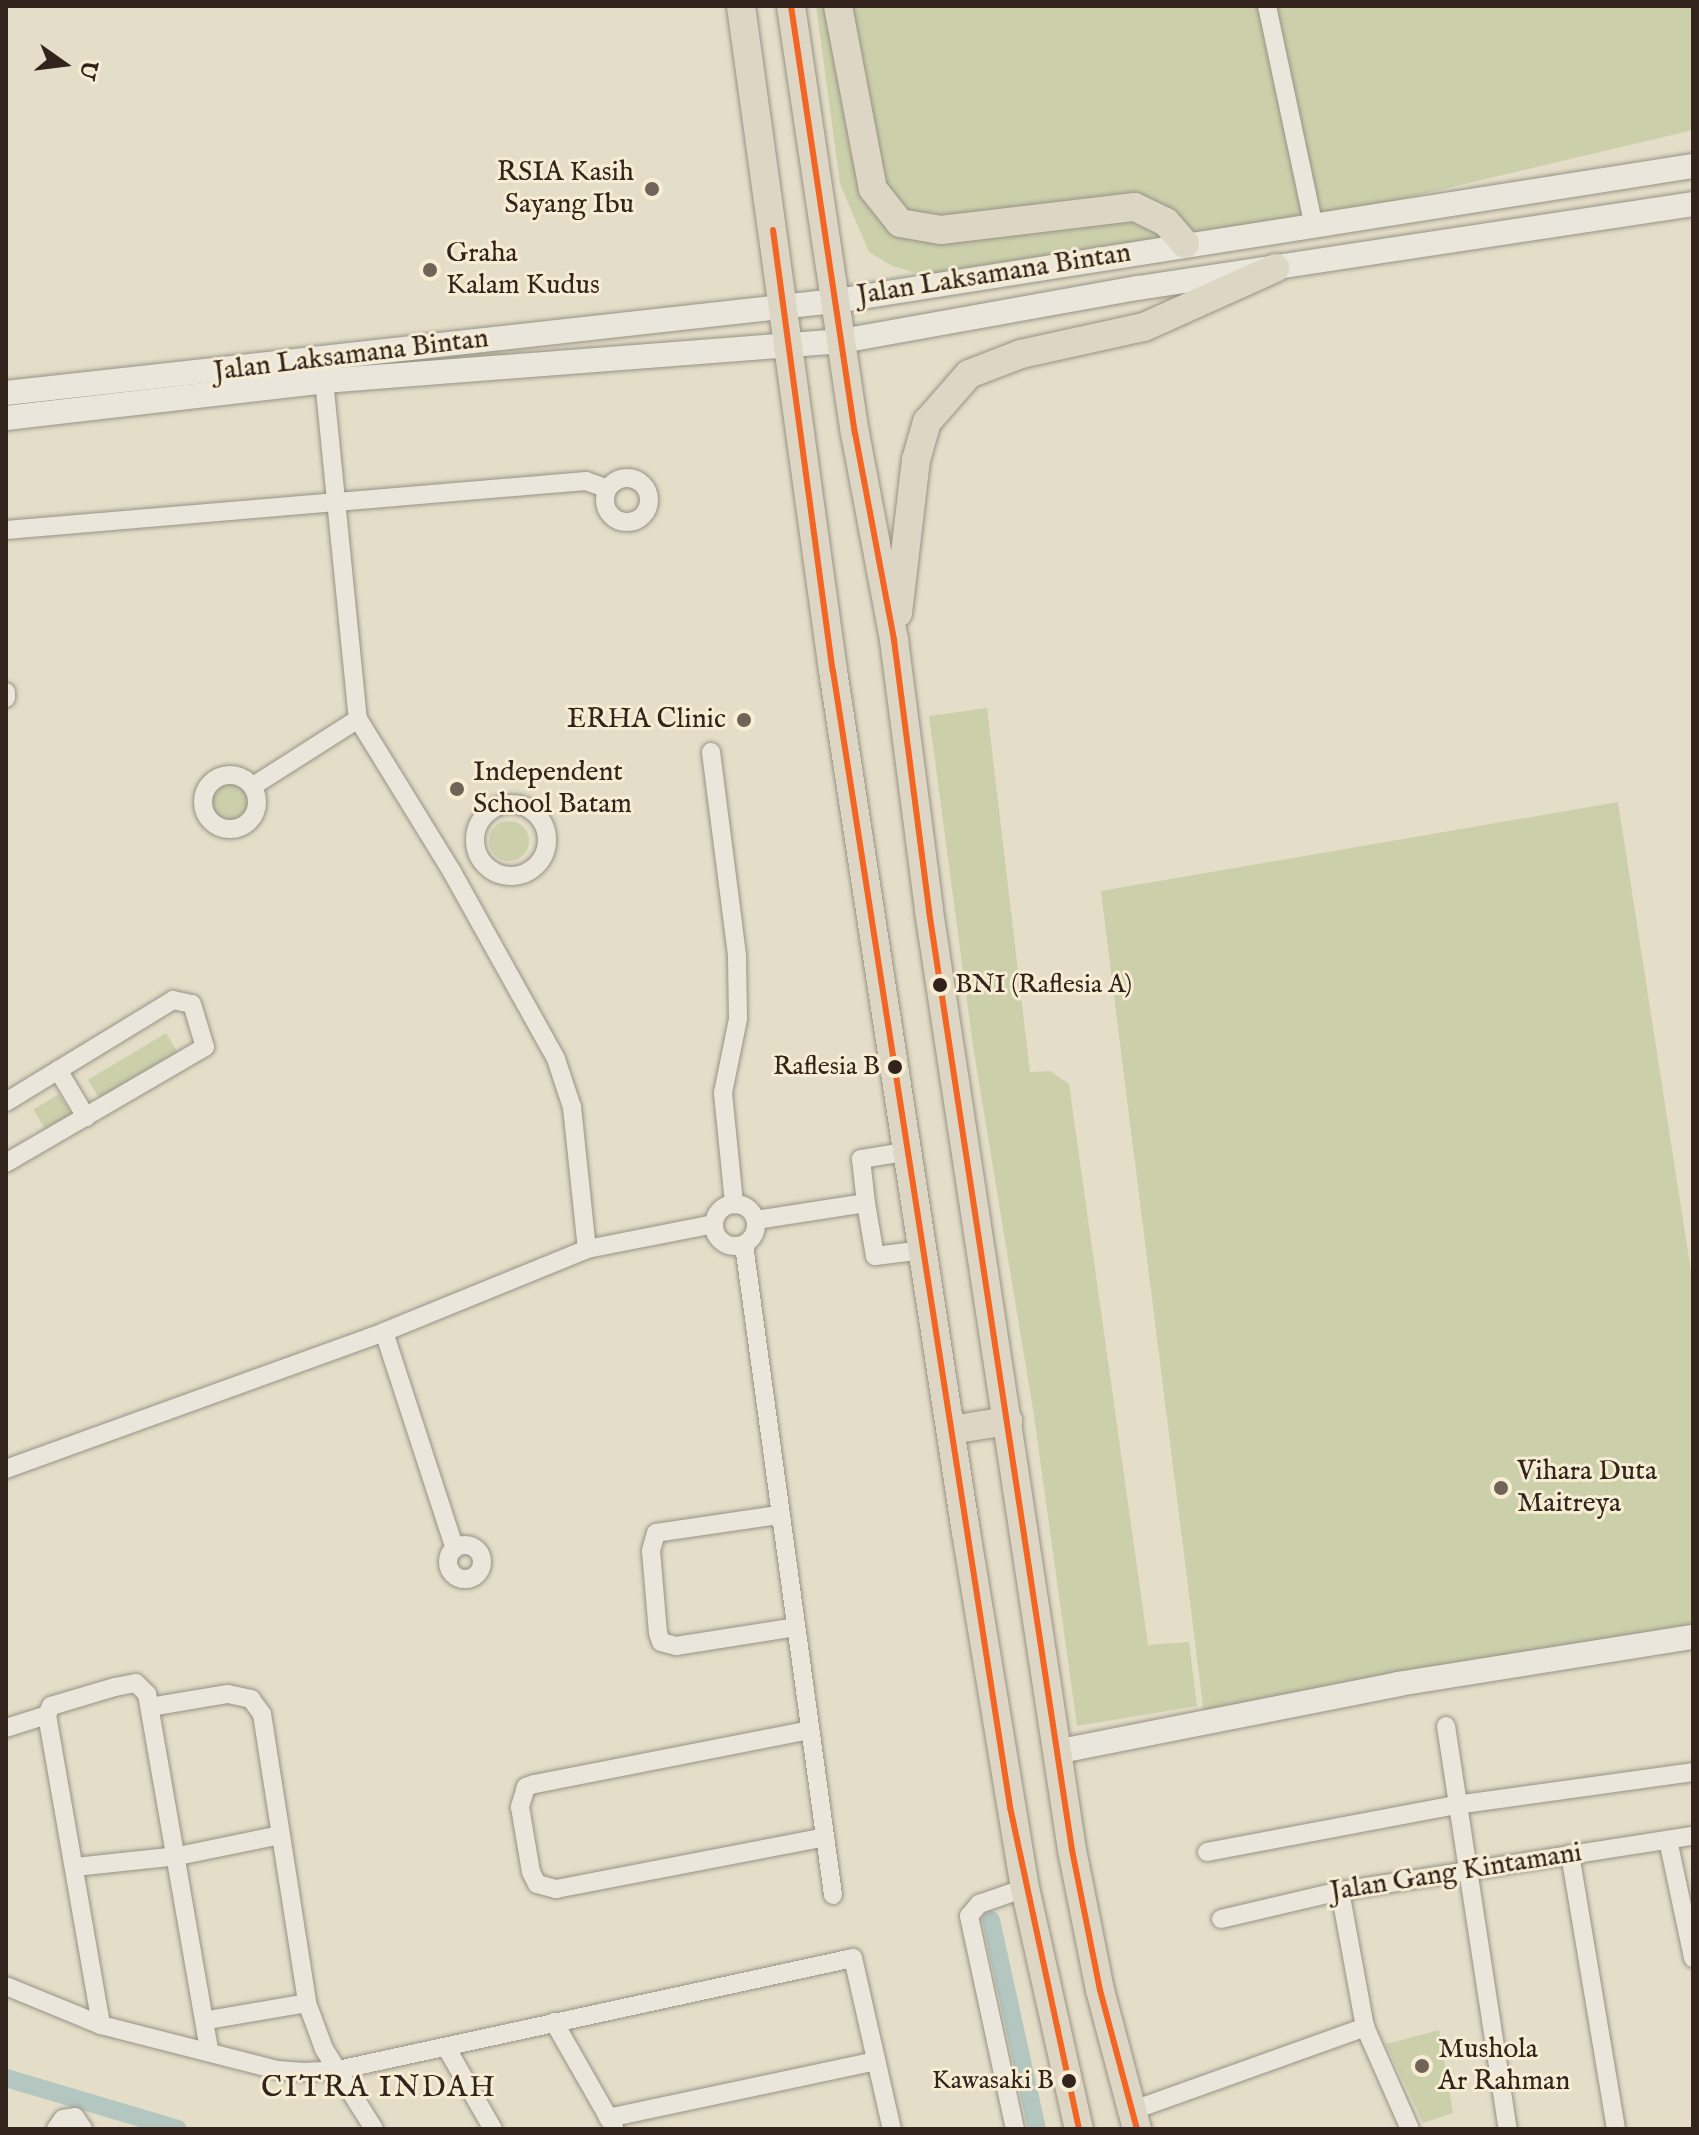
<!DOCTYPE html>
<html>
<head>
<meta charset="utf-8">
<style>
	body { margin:0 }
	#map { position:relative; width:1699px; height:2135px; overflow:hidden; background:#e4dec8; font-family:"IM FELL English",serif }
	div>[style] { position:absolute }
	.green>* { inset:0; background:#cbd0ab; transform-origin:0 0 }
	.round { border-radius:50% }
	.canal>* { height:18px; margin:-9px; padding:0 9px; transform-origin:9px; border-radius:9px; background:#b4c6c0 }
	.roads { filter:drop-shadow(0 0 2px #979285) drop-shadow(0 0 2px #979285) }
	.street>* { height:18px; margin:-9px; padding:0 9px; transform-origin:9px; border-radius:9px; background:#eae6db }
	.street>.ring { margin:-9px; padding:0; box-sizing:content-box; background:none; border:18px solid #eae6db; border-radius:50% }
	.secondary>* { height:24px; margin:-12px; padding:0 12px; transform-origin:12px; border-radius:12px; background:#eae6db }
	.primary>* { height:28px; margin:-14px; padding:0 14px; transform-origin:14px; border-radius:14px; background:#ddd6c5 }
	.bus-1>* { height:6px; margin:-3px; padding:0 3px; transform-origin:3px; border-radius:3px; background:#f26522 }
	.dots>* { width:22px; height:22px; translate:-50% -50%; box-sizing:border-box; border:4px solid #f6edd3; border-radius:50% }
	span { translate:-50% -50%; white-space:nowrap; text-align:center; line-height:1.15; -webkit-text-stroke:6px #f6edd3; paint-order:stroke }
	.bus-label { font-size:26px; color:#32231d }
	.left { translate:0 -50%; text-align:left }
	.right { translate:-100% -50%; text-align:right }
	.poi-label { font-size:28px; color:#32231d }
	.street-label { font-size:28px; color:#32231d }
	.neighbourhood-label { font-size:30px; color:#32231d; letter-spacing:2px }
	.frame { position:absolute; inset:0; border:8px solid #32231d; pointer-events:none }
	.north { position:absolute; left:24px; top:24px; width:80px; height:80px; -webkit-text-stroke:6px #f6edd3; paint-order:stroke; rotate:104deg; font-size:22px; font-weight:700; line-height:32px; text-align:center; color:#32231d }
	.north::after { content:''; display:block; margin:auto; width:28px; height:36px; background:#32231d; clip-path:polygon(50% 0,100% 100%,50% 72%,0 100%) }
</style>
</head>
<body>
<div id="map">
	<div class="green">
		<i style="clip-path:polygon(816px 6px,1693px 6px,1693px 130px,1313px 220px,966px 287px,892px 266px,869px 252px,840px 184px)"></i>
		<i style="clip-path:polygon(987px 708px,1030px 1072px,1050px 1071px,1069px 1084px,1148px 1645px,1189px 1642px,1197px 1706px,1077px 1726px,1034px 1416px,973px 1046px,929px 716px)"></i>
		<i class="round" style="left:209px;top:782px;width:40px;height:40px"></i>
		<i style="clip-path:polygon(1618px 802px,1693px 1284px,1693px 1637px,1205px 1722px,1101px 891px)"></i>
		<i class="round" style="left:489px;top:821px;width:40px;height:40px"></i>
		<i style="left:166px;top:1033px;width:23px;height:91px;rotate:59deg"></i>
		<i style="left:59px;top:1094px;width:26px;height:30px;rotate:59deg"></i>
		<i style="clip-path:polygon(1439px 2030px,1453px 2113px,1423px 2123px,1386px 2044px)"></i>
	</div>
	<div class="canal">
		<i style="left:991px;top:1920px;width:214px;rotate:77.6deg"></i>
		<i style="left:6px;top:2078px;width:179px;rotate:16.5deg"></i>
	</div>
	<div class="roads">
		<div class="street">
			<i style="left:1267px;top:6px;width:222px;rotate:78deg"></i>
			<i style="left:323px;top:370px;width:351px;rotate:84.3deg"></i>
			<i style="left:358px;top:719px;width:180px;rotate:58.4deg"></i>
			<i style="left:452px;top:872px;width:214px;rotate:60.9deg"></i>
			<i style="left:556px;top:1059px;width:51px;rotate:71.6deg"></i>
			<i style="left:572px;top:1107px;width:143px;rotate:84deg"></i>
			<i class="ring" style="left:605px;top:478px;width:26px;height:26px"></i>
			<i style="left:6px;top:530px;width:582px;rotate:-4.83deg"></i>
			<i style="left:586px;top:481px;width:23px;rotate:20deg"></i>
			<i style="left:6px;top:692px;width:6px;rotate:90deg"></i>
			<i style="left:711px;top:752px;width:206px;rotate:82.7deg"></i>
			<i style="left:737px;top:956px;width:63px;rotate:89.1deg"></i>
			<i style="left:738px;top:1019px;width:76px;rotate:101.5deg"></i>
			<i style="left:723px;top:1093px;width:112px;rotate:84.3deg"></i>
			<i class="ring" style="left:203px;top:775px;width:36px;height:36px"></i>
			<i style="left:253px;top:786px;width:125px;rotate:-32.5deg"></i>
			<i class="ring" style="left:475px;top:804px;width:54px;height:54px"></i>
			<i style="left:58px;top:1070px;width:55px;rotate:59.2deg"></i>
			<i style="left:6px;top:1102px;width:196px;rotate:-31.4deg"></i>
			<i style="left:173px;top:1000px;width:19px;rotate:12deg"></i>
			<i style="left:192px;top:1004px;width:45px;rotate:73.2deg"></i>
			<i style="left:205px;top:1047px;width:230px;rotate:149.8deg"></i>
			<i style="left:910px;top:1151px;width:50px;rotate:170.7deg"></i>
			<i style="left:861px;top:1159px;width:44px;rotate:83.5deg"></i>
			<i style="left:866px;top:1203px;width:54px;rotate:80.4deg"></i>
			<i style="left:875px;top:1256px;width:49px;rotate:-7deg"></i>
			<i class="ring" style="left:714px;top:1204px;width:24px;height:24px"></i>
			<i style="left:756px;top:1220px;width:111px;rotate:-8.8deg"></i>
			<i style="left:744px;top:1245px;width:656px;rotate:82.2deg"></i>
			<i style="left:384px;top:1332px;width:228px;rotate:71.9deg"></i>
			<i style="left:6px;top:1469px;width:402px;rotate:-19.9deg"></i>
			<i style="left:384px;top:1332px;width:219px;rotate:-22.2deg"></i>
			<i style="left:587px;top:1249px;width:129px;rotate:-11.1deg"></i>
			<i style="left:778px;top:1515px;width:123px;rotate:171.6deg"></i>
			<i style="left:656px;top:1533px;width:19px;rotate:106deg"></i>
			<i style="left:651px;top:1551px;width:82px;rotate:85.1deg"></i>
			<i style="left:658px;top:1633px;width:9px;rotate:72deg"></i>
			<i style="left:661px;top:1642px;width:16px;rotate:15deg"></i>
			<i style="left:676px;top:1646px;width:121px;rotate:-9deg"></i>
			<i class="ring" style="left:448px;top:1545px;width:16px;height:16px"></i>
			<i style="left:150px;top:1707px;width:79px;rotate:-9.5deg"></i>
			<i style="left:228px;top:1694px;width:24px;rotate:12deg"></i>
			<i style="left:251px;top:1699px;width:19px;rotate:54deg"></i>
			<i style="left:262px;top:1714px;width:292px;rotate:81.1deg"></i>
			<i style="left:307px;top:2003px;width:49px;rotate:69.7deg"></i>
			<i style="left:324px;top:2049px;width:94px;rotate:58deg"></i>
			<i style="left:47px;top:1715px;width:315px;rotate:80.1deg"></i>
			<i style="left:1446px;top:1726px;width:408px;rotate:81.3deg"></i>
			<i style="left:6px;top:1728px;width:43px;rotate:-17.6deg"></i>
			<i style="left:47px;top:1715px;width:10px;rotate:-66deg"></i>
			<i style="left:51px;top:1706px;width:67px;rotate:-16.5deg"></i>
			<i style="left:115px;top:1687px;width:21px;rotate:-11deg"></i>
			<i style="left:136px;top:1683px;width:16px;rotate:45deg"></i>
			<i style="left:147px;top:1694px;width:360px;rotate:80.1deg"></i>
			<i style="left:810px;top:1730px;width:281px;rotate:168.9deg"></i>
			<i style="left:534px;top:1784px;width:9px;rotate:159deg"></i>
			<i style="left:526px;top:1787px;width:21px;rotate:107deg"></i>
			<i style="left:520px;top:1807px;width:66px;rotate:80.4deg"></i>
			<i style="left:531px;top:1872px;width:13px;rotate:63deg"></i>
			<i style="left:537px;top:1884px;width:20px;rotate:15deg"></i>
			<i style="left:556px;top:1889px;width:274px;rotate:-10.9deg"></i>
			<i style="left:1668px;top:1840px;width:121px;rotate:78deg"></i>
			<i style="left:1207px;top:1852px;width:253px;rotate:-10.7deg"></i>
			<i style="left:1456px;top:1805px;width:239px;rotate:-7.9deg"></i>
			<i style="left:1570px;top:1854px;width:279px;rotate:80.5deg"></i>
			<i style="left:75px;top:1867px;width:104px;rotate:-6.1deg"></i>
			<i style="left:178px;top:1856px;width:104px;rotate:-11.6deg"></i>
			<i style="left:1340px;top:1891px;width:138px;rotate:79.6deg"></i>
			<i style="left:1365px;top:2027px;width:111px;rotate:66.2deg"></i>
			<i style="left:1221px;top:1919px;width:122px;rotate:-13.2deg"></i>
			<i style="left:1340px;top:1891px;width:357px;rotate:-8.9deg"></i>
			<i style="left:6px;top:1986px;width:103px;rotate:22.3deg"></i>
			<i style="left:101px;top:2025px;width:182px;rotate:14.3deg"></i>
			<i style="left:277px;top:2070px;width:27px;rotate:4deg"></i>
			<i style="left:304px;top:2072px;width:34px;rotate:-3deg"></i>
			<i style="left:338px;top:2070px;width:527px;rotate:-12.27deg"></i>
			<i style="left:853px;top:1958px;width:175px;rotate:77.2deg"></i>
			<i style="left:208px;top:2020px;width:100px;rotate:-9.7deg"></i>
			<i style="left:554px;top:2022px;width:121px;rotate:60.3deg"></i>
			<i style="left:446px;top:2047px;width:95px;rotate:60.2deg"></i>
			<i style="left:1131px;top:2111px;width:249px;rotate:-19.7deg"></i>
			<i style="left:608px;top:2118px;width:274px;rotate:-12deg"></i>
			<i style="left:56px;top:2129px;width:12px;rotate:-55deg"></i>
			<i style="left:63px;top:2119px;width:12px;rotate:-9deg"></i>
			<i style="left:75px;top:2117px;width:14px;rotate:56deg"></i>
			<i style="left:1015px;top:2129px;width:218px;rotate:-102.2deg"></i>
			<i style="left:969px;top:1916px;width:16px;rotate:-50deg"></i>
			<i style="left:979px;top:1904px;width:49px;rotate:-19.2deg"></i>
		</div>
		<div class="secondary">
			<i style="left:6px;top:393px;width:835px;rotate:-6.33deg"></i>
			<i style="left:836px;top:301px;width:868px;rotate:-8.95deg"></i>
			<i style="left:6px;top:418px;width:320px;rotate:-6.6deg"></i>
			<i style="left:324px;top:381px;width:520px;rotate:-4.42deg"></i>
			<i style="left:842px;top:341px;width:301px;rotate:-10.2deg"></i>
			<i style="left:1138px;top:288px;width:561px;rotate:-8.61deg"></i>
			<i style="left:1056px;top:1752px;width:349px;rotate:-11.2deg"></i>
			<i style="left:1398px;top:1684px;width:299px;rotate:-9.1deg"></i>
		</div>
		<div class="primary">
			<i style="left:741px;top:6px;width:671px;rotate:82.12deg"></i>
			<i style="left:833px;top:671px;width:871px;rotate:81.22deg"></i>
			<i style="left:966px;top:1532px;width:361px;rotate:80.6deg"></i>
			<i style="left:1025px;top:1888px;width:247px;rotate:77.4deg"></i>
			<i style="left:791px;top:6px;width:432px;rotate:81.5deg"></i>
			<i style="left:855px;top:433px;width:211px;rotate:79.3deg"></i>
			<i style="left:894px;top:640px;width:273px;rotate:82.6deg"></i>
			<i style="left:929px;top:911px;width:950px;rotate:81.34deg"></i>
			<i style="left:1072px;top:1850px;width:143px;rotate:78.7deg"></i>
			<i style="left:1100px;top:1990px;width:144px;rotate:75.1deg"></i>
			<i style="left:838px;top:6px;width:186px;rotate:79.2deg"></i>
			<i style="left:873px;top:189px;width:43px;rotate:51.5deg"></i>
			<i style="left:900px;top:223px;width:42px;rotate:9.7deg"></i>
			<i style="left:941px;top:230px;width:195px;rotate:-6.8deg"></i>
			<i style="left:1135px;top:207px;width:34px;rotate:26deg"></i>
			<i style="left:1166px;top:222px;width:29px;rotate:49deg"></i>
			<i style="left:898px;top:613px;width:154px;rotate:-83.3deg"></i>
			<i style="left:916px;top:460px;width:40px;rotate:-74deg"></i>
			<i style="left:927px;top:422px;width:64px;rotate:-48.8deg"></i>
			<i style="left:969px;top:374px;width:56px;rotate:-21deg"></i>
			<i style="left:1021px;top:354px;width:126px;rotate:-12.4deg"></i>
			<i style="left:1144px;top:327px;width:144px;rotate:-24.2deg"></i>
			<i style="left:951px;top:1430px;width:58px;rotate:-9deg"></i>
		</div>
	</div>
	<div class="bus-1">
		<i style="left:791px;top:6px;width:432px;rotate:81.5deg"></i>
		<i style="left:855px;top:433px;width:211px;rotate:79.3deg"></i>
		<i style="left:894px;top:640px;width:273px;rotate:82.6deg"></i>
		<i style="left:929px;top:911px;width:950px;rotate:81.34deg"></i>
		<i style="left:1072px;top:1850px;width:143px;rotate:78.7deg"></i>
		<i style="left:1100px;top:1990px;width:144px;rotate:75.1deg"></i>
		<i style="left:773px;top:230px;width:445px;rotate:82.3deg"></i>
		<i style="left:833px;top:671px;width:1150px;rotate:81.14deg"></i>
		<i style="left:1010px;top:1807px;width:329px;rotate:77.9deg"></i>
	</div>
	<div class="dots">
		<i style="left:652px;top:189px;background:#706459"></i>
		<i style="left:430px;top:270px;background:#706459"></i>
		<i style="left:744px;top:720px;background:#706459"></i>
		<i style="left:457px;top:789px;background:#706459"></i>
		<i style="left:940px;top:985px;background:#32231d"></i>
		<i style="left:895px;top:1067px;background:#32231d"></i>
		<i style="left:1501px;top:1488px;background:#706459"></i>
		<i style="left:1422px;top:2066px;background:#706459"></i>
		<i style="left:1069px;top:2081px;background:#32231d"></i>
	</div>
	<div class="bus-label">
		<span class="left" style="left:955px;top:985px">BNI (Raflesia A)</span>
		<span class="right" style="left:880px;top:1067px">Raflesia B</span>
		<span class="right" style="left:1054px;top:2081px">Kawasaki B</span>
	</div>
	<div class="poi-label">
		<span class="right" style="left:634px;top:189px">RSIA Kasih<br>Sayang Ibu</span>
		<span class="left" style="left:446px;top:270px">Graha<br>Kalam Kudus</span>
		<span class="right" style="left:726px;top:720px">ERHA Clinic</span>
		<span class="left" style="left:473px;top:789px">Independent<br>School Batam</span>
		<span class="left" style="left:1517px;top:1488px">Vihara Duta<br>Maitreya</span>
		<span class="left" style="left:1438px;top:2066px">Mushola<br>Ar Rahman</span>
	</div>
	<div class="street-label">
		<span style="left:994px;top:275px;rotate:-9deg">Jalan Laksamana Bintan</span>
		<span style="left:351px;top:356px;rotate:-7deg">Jalan Laksamana Bintan</span>
		<span style="left:1456px;top:1873px;rotate:-9deg">Jalan Gang Kintamani</span>
	</div>
	<div class="neighbourhood-label">
		<span style="left:379px;top:2088px">CITRA INDAH</span>
	</div>
	<div class="frame"></div>
	<div class="north">U</div>
</div>
</body>
</html>
